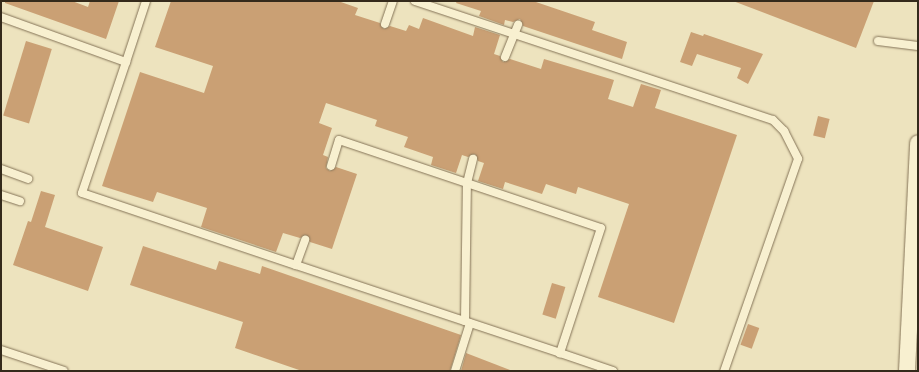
<!DOCTYPE html>
<html>
<head>
<meta charset="utf-8">
<style>
	body { margin:0 }
	#map { position:relative; width:919px; height:372px; overflow:hidden; background:#ede3be; font-family:"Source Serif 4",serif }
	div>[style] { position:absolute }
	.building>* { inset:0; background:#caa074; transform-origin:0 0 }
	.roads { filter:drop-shadow(0 0 1px #847357) drop-shadow(0 0 1px #847357) }
	.service>* { height:8px; margin:-4px; padding:0 4px; transform-origin:4px; border-radius:4px; background:#f8f0d0 }
	.minor>* { height:16px; margin:-8px; padding:0 8px; transform-origin:8px; border-radius:8px; background:#f8f0d0 }
	span { translate:-50% -50%; white-space:nowrap; text-align:center; line-height:1.15; -webkit-text-stroke:4px #f4edcd; paint-order:stroke }
	.frame { position:absolute; inset:0; border:2px solid #342a1b; pointer-events:none }
</style>
</head>
<body>
<div id="map">
	<div class="building">
		<i style="clip-path:polygon(5px 1px,72px 1px,88px 7px,90px 1px,119px 1px,106px 39px,5px 3px)"></i>
		<i style="clip-path:polygon(171px 1px,338px 1px,358px 8px,355px 15px,380px 23px,384px 29px,390px 26px,406px 31px,409px 25px,419px 29px,423px 18px,473px 36px,475px 27px,500px 35px,494px 54px,500px 56px,503px 62px,510px 59px,541px 69px,544px 59px,614px 80px,608px 99px,633px 107px,641px 84px,661px 90px,655px 108px,737px 135px,674px 323px,598px 297px,629px 204px,578px 187px,576px 194px,546px 184px,542px 194px,505px 182px,503px 189px,478px 181px,484px 163px,478px 161px,475px 154px,468px 157px,462px 155px,456px 173px,431px 165px,433px 157px,404px 147px,408px 137px,375px 126px,377px 120px,326px 103px,319px 123px,332px 128px,323px 155px,328px 157px,326px 168px,330px 171px,336px 167px,357px 174px,332px 249px,310px 242px,306px 235px,300px 238px,283px 233px,276px 252px,201px 227px,207px 208px,157px 192px,153px 202px,102px 186px,140px 72px,204px 93px,213px 66px,155px 47px)"></i>
		<i style="clip-path:polygon(457px 1px,533px 1px,595px 22px,592px 30px,627px 42px,622px 59px,523px 26px,520px 19px,513px 22px,505px 20px,504px 25px,479px 16px,481px 11px,456px 3px)"></i>
		<i style="clip-path:polygon(733px 1px,874px 1px,856px 48px)"></i>
		<i style="clip-path:polygon(691px 32px,703px 36px,704px 34px,763px 54px,748px 84px,737px 78px,741px 68px,697px 54px,692px 66px,680px 62px)"></i>
		<i style="left:26px;top:41px;width:27px;height:78px;rotate:17deg"></i>
		<i style="left:818px;top:116px;width:12px;height:20px;rotate:14deg"></i>
		<i style="clip-path:polygon(41px 191px,55px 195px,45px 227px,103px 247px,88px 291px,13px 265px,28px 221px,31px 222px)"></i>
		<i style="clip-path:polygon(143px 246px,216px 270px,219px 261px,260px 274px,262px 266px,461px 335px,450px 371px,302px 371px,235px 348px,243px 322px,130px 285px)"></i>
		<i style="left:552px;top:283px;width:14px;height:33px;rotate:17deg"></i>
		<i style="left:748px;top:324px;width:12px;height:22px;rotate:20deg"></i>
		<i style="clip-path:polygon(466px 353px,510px 370px,510px 371px,461px 371px)"></i>
	</div>
	<div class="roads">
		<div class="service">
			<i style="left:415px;top:1px;width:377px;rotate:18.4deg"></i>
			<i style="left:773px;top:120px;width:16px;rotate:45deg"></i>
			<i style="left:784px;top:131px;width:31px;rotate:63deg"></i>
			<i style="left:798px;top:159px;width:225px;rotate:109.2deg"></i>
			<i style="left:1px;top:17px;width:133px;rotate:19.8deg"></i>
			<i style="left:126px;top:62px;width:138px;rotate:108.6deg"></i>
			<i style="left:82px;top:193px;width:226px;rotate:18.6deg"></i>
			<i style="left:296px;top:265px;width:27px;rotate:-70deg"></i>
			<i style="left:385px;top:24px;width:24px;rotate:-71deg"></i>
			<i style="left:878px;top:41px;width:40px;rotate:7.1deg"></i>
			<i style="left:505px;top:57px;width:35px;rotate:-68deg"></i>
			<i style="left:126px;top:62px;width:64px;rotate:-71.8deg"></i>
			<i style="left:331px;top:166px;width:27px;rotate:-73deg"></i>
			<i style="left:339px;top:140px;width:276px;rotate:18.6deg"></i>
			<i style="left:601px;top:228px;width:132px;rotate:108.2deg"></i>
			<i style="left:560px;top:353px;width:56px;rotate:18.8deg"></i>
			<i style="left:1px;top:169px;width:29px;rotate:20deg"></i>
			<i style="left:1px;top:195px;width:20px;rotate:18deg"></i>
			<i style="left:296px;top:265px;width:278px;rotate:18.4deg"></i>
			<i style="left:465px;top:321px;width:138px;rotate:-89.2deg"></i>
			<i style="left:467px;top:183px;width:25px;rotate:-76deg"></i>
			<i style="left:1px;top:350px;width:66px;rotate:18.4deg"></i>
			<i style="left:455px;top:371px;width:50px;rotate:-72.6deg"></i>
		</div>
		<div class="minor">
			<i style="left:907px;top:371px;width:228px;rotate:-87.2deg"></i>
		</div>
	</div>
	<div class="frame"></div>
</div>
</body>
</html>
